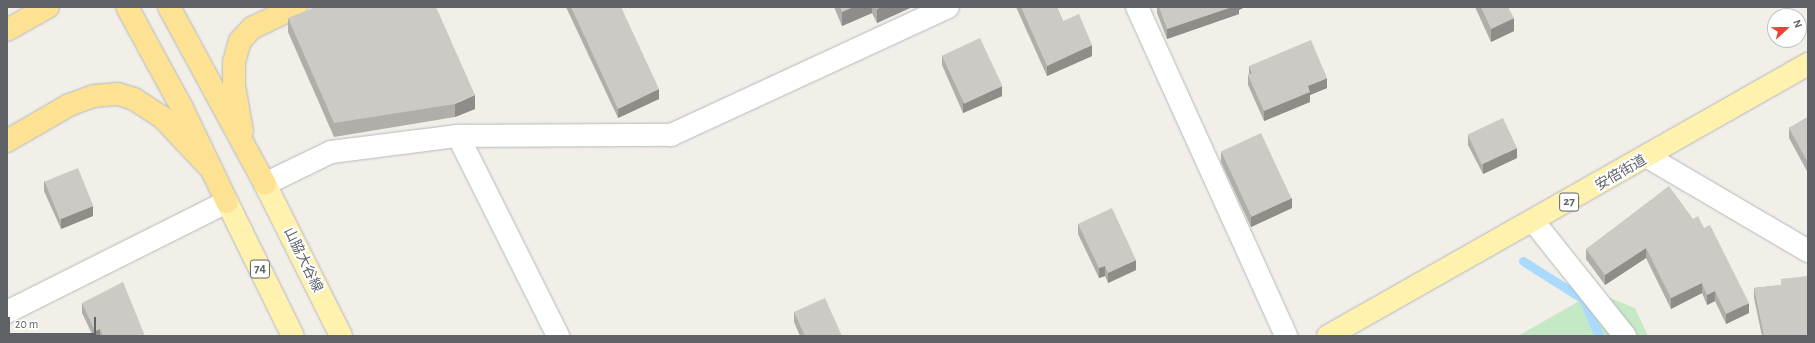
<!DOCTYPE html>
<html>
<head>
<meta charset="utf-8">
<style>
	body { margin:0 }
	#map { position:relative; width:1815px; height:343px; overflow:hidden; background:#f1efe8; font-family:"Alegreya Sans","Noto Sans JP",sans-serif }
	div>[style] { position:absolute }
	.green>* { inset:0; background:#c5e8c5 }
	.stream>* { height:9px; margin:-4.5px; padding:0 4.5px; transform-origin:4.5px; border-radius:4.5px; background:#aadaff }
	.roads { filter:drop-shadow(0 0 1px #b5b8bc) drop-shadow(0 0 1px #b5b8bc) }
	.minor>* { height:22px; margin:-11px; padding:0 11px; transform-origin:11px; border-radius:11px; background:#fff }
	.primary>* { height:22px; margin:-11px; padding:0 11px; transform-origin:11px; border-radius:11px; background:#fff2af }
	.motorway>* { height:22px; margin:-11px; padding:0 11px; transform-origin:11px; border-radius:11px; background:#fde293 }
	.wall>* { inset:0; background:#afaea9 }
	.shaded-wall>* { inset:0; background:#8f8d8a }
	.building>* { inset:0; background:#cccac5; transform-origin:0 0 }
	span { translate:-50% -50%; white-space:nowrap; text-align:center; line-height:1.15; -webkit-text-stroke:4px #fff; paint-order:stroke }
	.shield-label span { padding:1px 3px; background:#fff; border:1px solid; border-radius:3px; -webkit-text-stroke-width:0 }
	.shield-label { font-size:13px; color:#5f6368; font-weight:700 }
	.street-label { font-size:14px; color:#5f6368 }
	.frame { position:absolute; inset:0; border:8px solid #5f6368; pointer-events:none }
	.north { position:absolute; left:1767px; top:8px; width:40px; height:40px; box-sizing:border-box; background:#fff; border:1px solid #bfc1c3; border-radius:50%; rotate:68deg; font-size:11px; font-weight:700; line-height:16px; text-align:center; color:#5f6368 }
	.north::after { content:''; display:block; margin:auto; width:14px; height:18px; background:#ea4335; clip-path:polygon(50% 0,100% 100%,50% 72%,0 100%) }
	.scale { position:absolute; left:8px; top:317px; width:88px; height:18px; box-sizing:border-box; border:2px solid #5f6368; border-top:0; padding-left:5px; font-size:12px; line-height:14px; white-space:nowrap; color:#5f6368; -webkit-text-stroke:3px #fff; paint-order:stroke }
</style>
</head>
<body>
<div id="map">
	<div class="green">
		<i style="clip-path:polygon(1595px 292px,1635px 308px,1648px 336px,1518px 336px)"></i>
	</div>
	<div class="stream">
		<i style="left:1523px;top:261px;width:71px;rotate:32.3deg"></i>
		<i style="left:1583px;top:299px;width:40px;rotate:66.6deg"></i>
	</div>
	<div class="roads">
		<div class="minor">
			<i style="left:1137px;top:7px;width:361px;rotate:65.6deg"></i>
			<i style="left:458px;top:136px;width:224px;rotate:63.4deg"></i>
			<i style="left:1648px;top:157px;width:186px;rotate:30.4deg"></i>
			<i style="left:265px;top:184px;width:73px;rotate:-25.9deg"></i>
			<i style="left:331px;top:152px;width:128px;rotate:-7.2deg"></i>
			<i style="left:458px;top:136px;width:213px;rotate:-0.3deg"></i>
			<i style="left:671px;top:135px;width:305px;rotate:-24.8deg"></i>
			<i style="left:1534px;top:222px;width:146px;rotate:51.4deg"></i>
			<i style="left:7px;top:312px;width:246px;rotate:-26.6deg"></i>
		</div>
		<div class="primary">
			<i style="left:265px;top:184px;width:170px;rotate:63.4deg"></i>
			<i style="left:227px;top:202px;width:149px;rotate:63.8deg"></i>
			<i style="left:1328px;top:336px;width:552px;rotate:-29.54deg"></i>
		</div>
		<div class="motorway">
			<i style="left:127px;top:7px;width:115px;rotate:61.4deg"></i>
			<i style="left:182px;top:108px;width:104px;rotate:64.4deg"></i>
			<i style="left:169px;top:7px;width:201px;rotate:61.5deg"></i>
			<i style="left:7px;top:30px;width:47px;rotate:-29.3deg"></i>
			<i style="left:242px;top:131px;width:46px;rotate:-100.1deg"></i>
			<i style="left:234px;top:86px;width:24px;rotate:-90deg"></i>
			<i style="left:234px;top:62px;width:22px;rotate:-74deg"></i>
			<i style="left:240px;top:41px;width:18px;rotate:-47deg"></i>
			<i style="left:252px;top:28px;width:49px;rotate:-25.5deg"></i>
			<i style="left:7px;top:141px;width:72px;rotate:-30.1deg"></i>
			<i style="left:69px;top:105px;width:27px;rotate:-20deg"></i>
			<i style="left:94px;top:96px;width:24px;rotate:-5deg"></i>
			<i style="left:118px;top:94px;width:17px;rotate:17deg"></i>
			<i style="left:134px;top:99px;width:33px;rotate:33deg"></i>
			<i style="left:162px;top:117px;width:67px;rotate:46.8deg"></i>
		</div>
	</div>
	<div class="wall">
		<i style="clip-path:polygon(566px 7px,621px 7px,659px 99px,618px 118px)"></i>
		<i style="clip-path:polygon(834px 7px,910px 7px,910px 8px,877px 23px,872px 13px,842px 26px)"></i>
		<i style="clip-path:polygon(1016px 7px,1057px 7px,1063px 21px,1092px 56px,1047px 76px)"></i>
		<i style="clip-path:polygon(1157px 7px,1245px 7px,1239px 10px,1239px 14px,1167px 39px,1157px 13px)"></i>
		<i style="clip-path:polygon(1475px 7px,1508px 7px,1514px 31px,1491px 42px)"></i>
		<i style="clip-path:polygon(288px 18px,475px 109px,455px 117px,334px 137px,288px 32px)"></i>
		<i style="clip-path:polygon(942px 55px,1002px 96px,963px 113px,942px 65px)"></i>
		<i style="clip-path:polygon(1249px 66px,1327px 88px,1310px 95px,1310px 102px,1264px 121px,1248px 85px,1248px 75px,1249px 74px)"></i>
		<i style="clip-path:polygon(1808px 117px,1808px 173px,1789px 138px,1789px 128px)"></i>
		<i style="clip-path:polygon(1468px 135px,1517px 158px,1483px 174px,1468px 145px)"></i>
		<i style="clip-path:polygon(1221px 152px,1292px 208px,1251px 227px,1221px 162px)"></i>
		<i style="clip-path:polygon(44px 181px,93px 216px,61px 229px,44px 191px)"></i>
		<i style="clip-path:polygon(1693px 219px,1704px 228px,1749px 313px,1726px 324px,1715px 301px,1707px 305px,1702px 293px,1671px 309px,1646px 258px,1605px 285px,1586px 259px,1586px 249px)"></i>
		<i style="clip-path:polygon(1078px 224px,1136px 270px,1108px 283px,1105px 276px,1099px 278px,1078px 234px)"></i>
		<i style="clip-path:polygon(1781px 279px,1808px 336px,1762px 336px,1754px 298px,1754px 288px,1781px 285px)"></i>
		<i style="clip-path:polygon(82px 303px,145px 336px,93px 336px,82px 313px)"></i>
		<i style="clip-path:polygon(794px 312px,842px 336px,800px 336px,794px 322px)"></i>
	</div>
	<div class="shaded-wall">
		<i style="clip-path:polygon(853px 7px,872px 7px,872px 13px,842px 26px,842px 12px)"></i>
		<i style="clip-path:polygon(881px 7px,910px 7px,910px 8px,877px 23px,877px 9px)"></i>
		<i style="clip-path:polygon(1232px 7px,1245px 7px,1239px 10px,1239px 14px,1167px 39px,1167px 29px)"></i>
		<i style="clip-path:polygon(1514px 18px,1514px 31px,1491px 42px,1491px 29px)"></i>
		<i style="clip-path:polygon(1092px 45px,1092px 56px,1047px 76px,1047px 66px)"></i>
		<i style="clip-path:polygon(1327px 78px,1327px 88px,1310px 95px,1310px 102px,1264px 121px,1264px 111px,1308px 86px)"></i>
		<i style="clip-path:polygon(1002px 86px,1002px 96px,963px 113px,963px 103px)"></i>
		<i style="clip-path:polygon(659px 89px,659px 99px,618px 118px,618px 109px)"></i>
		<i style="clip-path:polygon(475px 95px,475px 109px,455px 117px,455px 104px)"></i>
		<i style="clip-path:polygon(1517px 148px,1517px 158px,1483px 174px,1483px 164px)"></i>
		<i style="clip-path:polygon(1292px 198px,1292px 208px,1251px 227px,1251px 217px)"></i>
		<i style="clip-path:polygon(93px 206px,93px 216px,61px 229px,61px 218px)"></i>
		<i style="clip-path:polygon(1646px 248px,1646px 258px,1605px 285px,1605px 275px)"></i>
		<i style="clip-path:polygon(1136px 260px,1136px 270px,1108px 283px,1108px 273px)"></i>
		<i style="clip-path:polygon(1105px 266px,1105px 276px,1099px 278px,1099px 268px)"></i>
		<i style="clip-path:polygon(1702px 283px,1702px 293px,1671px 309px,1671px 298px)"></i>
		<i style="clip-path:polygon(1715px 291px,1715px 301px,1707px 305px,1707px 295px)"></i>
		<i style="clip-path:polygon(1749px 303px,1749px 313px,1726px 324px,1726px 314px)"></i>
		<i style="clip-path:polygon(100px 329px,100px 336px,95px 336px,95px 331px)"></i>
	</div>
	<div class="building">
		<i style="clip-path:polygon(315px 7px,436px 7px,475px 95px,455px 104px,334px 123px,288px 18px)"></i>
		<i style="clip-path:polygon(571px 7px,621px 7px,659px 89px,618px 109px)"></i>
		<i style="clip-path:polygon(840px 7px,853px 7px,842px 12px)"></i>
		<i style="clip-path:polygon(876px 7px,881px 7px,877px 9px)"></i>
		<i style="clip-path:polygon(1021px 7px,1057px 7px,1063px 21px,1079px 14px,1092px 45px,1047px 66px)"></i>
		<i style="clip-path:polygon(1159px 7px,1232px 7px,1167px 29px)"></i>
		<i style="clip-path:polygon(1481px 7px,1508px 7px,1514px 18px,1491px 29px)"></i>
		<i style="left:980px;top:38px;width:53px;height:42px;rotate:65deg"></i>
		<i style="clip-path:polygon(1311px 40px,1327px 78px,1308px 86px,1310px 92px,1264px 111px,1248px 75px,1252px 73px,1249px 66px)"></i>
		<i style="clip-path:polygon(1808px 117px,1808px 163px,1789px 128px)"></i>
		<i style="left:1503px;top:118px;width:33px;height:39px;rotate:65deg"></i>
		<i style="left:1261px;top:133px;width:72px;height:44px;rotate:65deg"></i>
		<i style="left:78px;top:168px;width:41px;height:36px;rotate:68deg"></i>
		<i style="clip-path:polygon(1669px 186px,1693px 219px,1698px 216px,1704px 228px,1710px 225px,1749px 303px,1726px 314px,1715px 291px,1707px 295px,1702px 283px,1671px 298px,1646px 248px,1605px 275px,1586px 249px)"></i>
		<i style="clip-path:polygon(1112px 208px,1136px 260px,1108px 273px,1105px 266px,1099px 268px,1078px 224px)"></i>
		<i style="clip-path:polygon(1808px 276px,1808px 336px,1764px 336px,1754px 288px,1781px 285px,1781px 279px)"></i>
		<i style="clip-path:polygon(123px 282px,145px 336px,103px 336px,100px 329px,95px 331px,82px 303px)"></i>
		<i style="clip-path:polygon(825px 298px,842px 336px,805px 336px,794px 312px)"></i>
	</div>
	<div class="shield-label">
		<span style="left:1569px;top:202px">27</span>
		<span style="left:260px;top:269px">74</span>
	</div>
	<div class="street-label">
		<span style="left:1621px;top:173px;rotate:-30deg">安倍街道</span>
		<span style="left:303px;top:260px;rotate:64deg">山脇大谷線</span>
	</div>
	<div class="frame"></div>
	<div class="north">N</div>
	<div class="scale">20 m</div>
</div>
</body>
</html>
